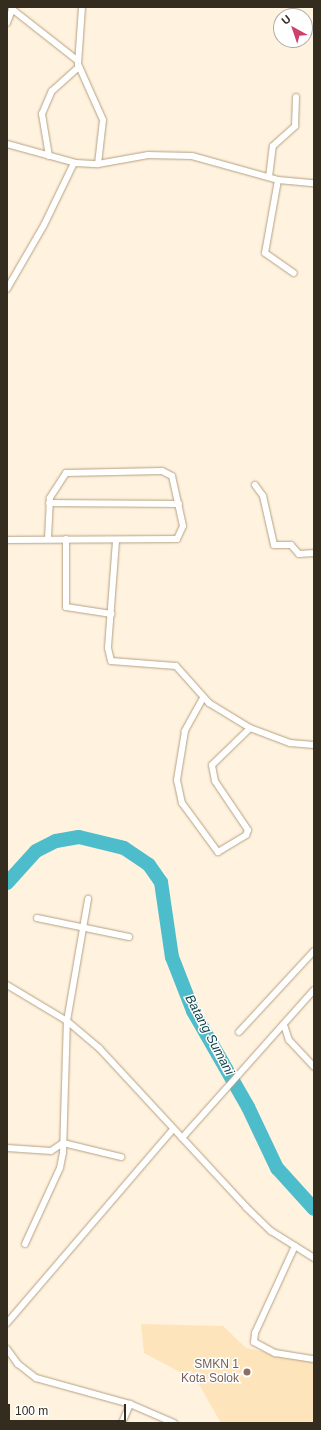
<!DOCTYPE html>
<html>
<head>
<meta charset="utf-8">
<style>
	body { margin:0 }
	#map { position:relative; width:321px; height:1430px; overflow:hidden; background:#fff2de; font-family:Arial,sans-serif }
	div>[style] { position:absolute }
	.built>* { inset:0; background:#fde4bb }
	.river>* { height:14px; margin:-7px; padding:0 7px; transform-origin:7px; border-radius:7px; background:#4dbccb }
	.roads { filter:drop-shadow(0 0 1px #b5a181) drop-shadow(0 0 1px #b5a181) }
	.minor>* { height:6px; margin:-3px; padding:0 3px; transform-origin:3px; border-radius:3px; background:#fff }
	.dots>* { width:11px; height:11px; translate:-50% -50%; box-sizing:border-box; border:2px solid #fff; border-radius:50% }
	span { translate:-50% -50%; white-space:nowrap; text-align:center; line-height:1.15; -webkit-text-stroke:3px #fff; paint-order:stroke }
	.education-label { font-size:12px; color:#785e54 }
	.right { translate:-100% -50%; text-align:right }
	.water-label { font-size:13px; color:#14464c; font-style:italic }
	.frame { position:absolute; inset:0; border:8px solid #342c1f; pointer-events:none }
	.north { position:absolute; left:273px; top:8px; width:40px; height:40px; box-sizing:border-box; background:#fff; border:1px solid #aeaba5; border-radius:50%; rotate:320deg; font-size:11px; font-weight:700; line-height:16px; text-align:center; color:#342c1f }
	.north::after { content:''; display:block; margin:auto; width:14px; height:18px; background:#ce416d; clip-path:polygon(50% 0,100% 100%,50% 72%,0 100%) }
	.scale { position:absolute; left:8px; top:1404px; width:118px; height:18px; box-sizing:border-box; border:2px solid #342c1f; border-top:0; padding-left:5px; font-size:12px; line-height:14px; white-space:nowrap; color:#342c1f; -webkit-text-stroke:3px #fff; paint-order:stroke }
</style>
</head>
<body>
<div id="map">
	<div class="built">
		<i style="clip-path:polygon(141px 1324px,223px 1326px,246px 1348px,314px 1363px,314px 1423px,221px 1423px,197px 1381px,144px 1353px)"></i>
	</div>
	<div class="river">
		<i style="left:7px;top:883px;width:43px;rotate:-47.8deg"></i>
		<i style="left:36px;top:851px;width:22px;rotate:-27deg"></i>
		<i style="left:56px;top:841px;width:23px;rotate:-10deg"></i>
		<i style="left:79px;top:837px;width:46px;rotate:13.7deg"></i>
		<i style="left:124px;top:848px;width:30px;rotate:34deg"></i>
		<i style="left:149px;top:865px;width:21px;rotate:55deg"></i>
		<i style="left:161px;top:882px;width:76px;rotate:81.7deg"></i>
		<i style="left:172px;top:957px;width:58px;rotate:68.7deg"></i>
		<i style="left:193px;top:1011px;width:111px;rotate:60.2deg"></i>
		<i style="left:248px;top:1107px;width:68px;rotate:64.6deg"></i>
		<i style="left:277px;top:1168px;width:55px;rotate:47.9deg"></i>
	</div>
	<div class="roads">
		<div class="minor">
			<i style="left:82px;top:7px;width:57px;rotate:94deg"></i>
			<i style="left:78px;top:64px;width:61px;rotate:65.9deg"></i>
			<i style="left:103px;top:120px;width:44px;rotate:96.5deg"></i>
			<i style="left:12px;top:9px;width:84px;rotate:38.2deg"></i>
			<i style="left:7px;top:23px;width:17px;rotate:-69deg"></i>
			<i style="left:7px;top:144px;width:72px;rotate:15.4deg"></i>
			<i style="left:76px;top:163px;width:22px;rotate:3deg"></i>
			<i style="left:98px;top:164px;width:51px;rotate:-10.2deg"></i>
			<i style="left:148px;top:155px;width:44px;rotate:1.3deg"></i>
			<i style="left:192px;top:156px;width:89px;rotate:15.6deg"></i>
			<i style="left:278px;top:180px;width:36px;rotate:5deg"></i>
			<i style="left:49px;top:156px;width:43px;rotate:-99.5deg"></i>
			<i style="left:42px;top:114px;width:25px;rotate:-67deg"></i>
			<i style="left:52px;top:91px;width:36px;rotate:-42deg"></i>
			<i style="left:269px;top:177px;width:31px;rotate:-83deg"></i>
			<i style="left:273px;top:146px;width:30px;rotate:-42deg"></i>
			<i style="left:295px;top:126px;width:29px;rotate:-88deg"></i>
			<i style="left:278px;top:180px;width:74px;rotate:100.1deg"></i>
			<i style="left:265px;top:253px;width:35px;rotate:35deg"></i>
			<i style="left:7px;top:289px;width:74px;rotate:-60deg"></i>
			<i style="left:44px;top:225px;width:69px;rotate:-64.2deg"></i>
			<i style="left:255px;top:485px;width:14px;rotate:54deg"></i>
			<i style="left:263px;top:496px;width:50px;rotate:77.3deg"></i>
			<i style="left:274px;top:545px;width:17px"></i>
			<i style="left:291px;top:545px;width:12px;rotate:48deg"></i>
			<i style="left:299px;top:554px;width:15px;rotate:-4deg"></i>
			<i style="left:49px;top:503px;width:130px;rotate:0.4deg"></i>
			<i style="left:66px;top:539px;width:68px;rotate:90deg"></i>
			<i style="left:66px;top:607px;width:46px;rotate:8.8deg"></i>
			<i style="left:7px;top:540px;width:170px;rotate:-0.3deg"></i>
			<i style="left:177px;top:539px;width:14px;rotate:-65deg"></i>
			<i style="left:183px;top:526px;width:51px;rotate:-102.4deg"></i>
			<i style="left:172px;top:476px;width:11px;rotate:-153deg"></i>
			<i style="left:162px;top:471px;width:96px;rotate:178.8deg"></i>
			<i style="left:66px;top:473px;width:30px;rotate:123deg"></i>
			<i style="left:50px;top:498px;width:41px;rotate:92.8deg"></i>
			<i style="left:116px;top:541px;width:107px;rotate:94.3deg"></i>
			<i style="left:108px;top:648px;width:13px;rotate:77deg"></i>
			<i style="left:111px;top:661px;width:65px;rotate:4.4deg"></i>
			<i style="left:176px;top:666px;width:50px;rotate:48.3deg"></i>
			<i style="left:209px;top:703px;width:48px;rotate:31.4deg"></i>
			<i style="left:250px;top:728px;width:43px;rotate:20.6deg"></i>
			<i style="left:290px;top:743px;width:24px;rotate:5deg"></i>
			<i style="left:203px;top:698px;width:38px;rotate:119deg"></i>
			<i style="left:185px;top:731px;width:50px;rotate:99.3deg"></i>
			<i style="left:177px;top:780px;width:24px;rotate:78deg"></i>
			<i style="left:182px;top:803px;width:61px;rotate:53.7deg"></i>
			<i style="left:218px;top:852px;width:33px;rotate:-31deg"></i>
			<i style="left:246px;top:835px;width:5px;rotate:-68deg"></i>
			<i style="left:248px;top:830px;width:59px;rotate:-124deg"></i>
			<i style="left:215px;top:781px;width:16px;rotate:-101deg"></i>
			<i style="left:212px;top:765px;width:53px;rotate:-44.2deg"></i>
			<i style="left:37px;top:918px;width:94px;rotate:11.7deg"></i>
			<i style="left:7px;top:985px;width:70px;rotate:31deg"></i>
			<i style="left:67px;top:1021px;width:42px;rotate:40.2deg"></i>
			<i style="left:99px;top:1048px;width:217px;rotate:47.2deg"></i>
			<i style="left:246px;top:1207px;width:35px;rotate:44deg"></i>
			<i style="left:271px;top:1231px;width:51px;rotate:32.1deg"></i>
			<i style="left:284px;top:1025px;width:16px;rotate:72deg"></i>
			<i style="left:289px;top:1040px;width:37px;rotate:47deg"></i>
			<i style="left:239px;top:1032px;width:110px;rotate:-47.2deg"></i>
			<i style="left:182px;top:1138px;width:198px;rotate:-48.3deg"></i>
			<i style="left:7px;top:1148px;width:44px;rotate:3.9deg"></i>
			<i style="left:51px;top:1151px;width:14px;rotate:-34deg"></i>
			<i style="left:63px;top:1143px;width:60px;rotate:13.6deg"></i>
			<i style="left:25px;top:1244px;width:84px;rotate:-65.3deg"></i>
			<i style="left:60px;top:1168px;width:15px;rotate:-79deg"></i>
			<i style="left:63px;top:1153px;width:132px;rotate:-88.3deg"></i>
			<i style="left:67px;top:1021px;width:124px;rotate:-80.2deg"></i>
			<i style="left:295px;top:1246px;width:96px;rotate:114.7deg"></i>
			<i style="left:255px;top:1333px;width:9px;rotate:96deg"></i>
			<i style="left:254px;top:1342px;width:24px;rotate:28deg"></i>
			<i style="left:275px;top:1353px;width:39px;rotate:9deg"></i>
			<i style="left:7px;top:1323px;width:255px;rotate:-49.4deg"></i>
			<i style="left:7px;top:1349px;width:19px;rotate:54deg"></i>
			<i style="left:18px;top:1364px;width:23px;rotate:38deg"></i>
			<i style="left:36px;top:1378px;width:98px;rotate:15.5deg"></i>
			<i style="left:130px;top:1404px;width:48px;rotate:23.4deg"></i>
			<i style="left:122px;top:1423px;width:21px;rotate:-67deg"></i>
		</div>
	</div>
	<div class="dots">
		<i style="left:247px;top:1372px;background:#8d6e63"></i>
	</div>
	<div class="education-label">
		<span class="right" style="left:239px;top:1372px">SMKN 1<br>Kota Solok</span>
	</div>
	<div class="water-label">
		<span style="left:209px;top:1035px;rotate:62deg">Batang Sumani</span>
	</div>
	<div class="frame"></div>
	<div class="north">U</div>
	<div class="scale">100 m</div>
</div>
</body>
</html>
